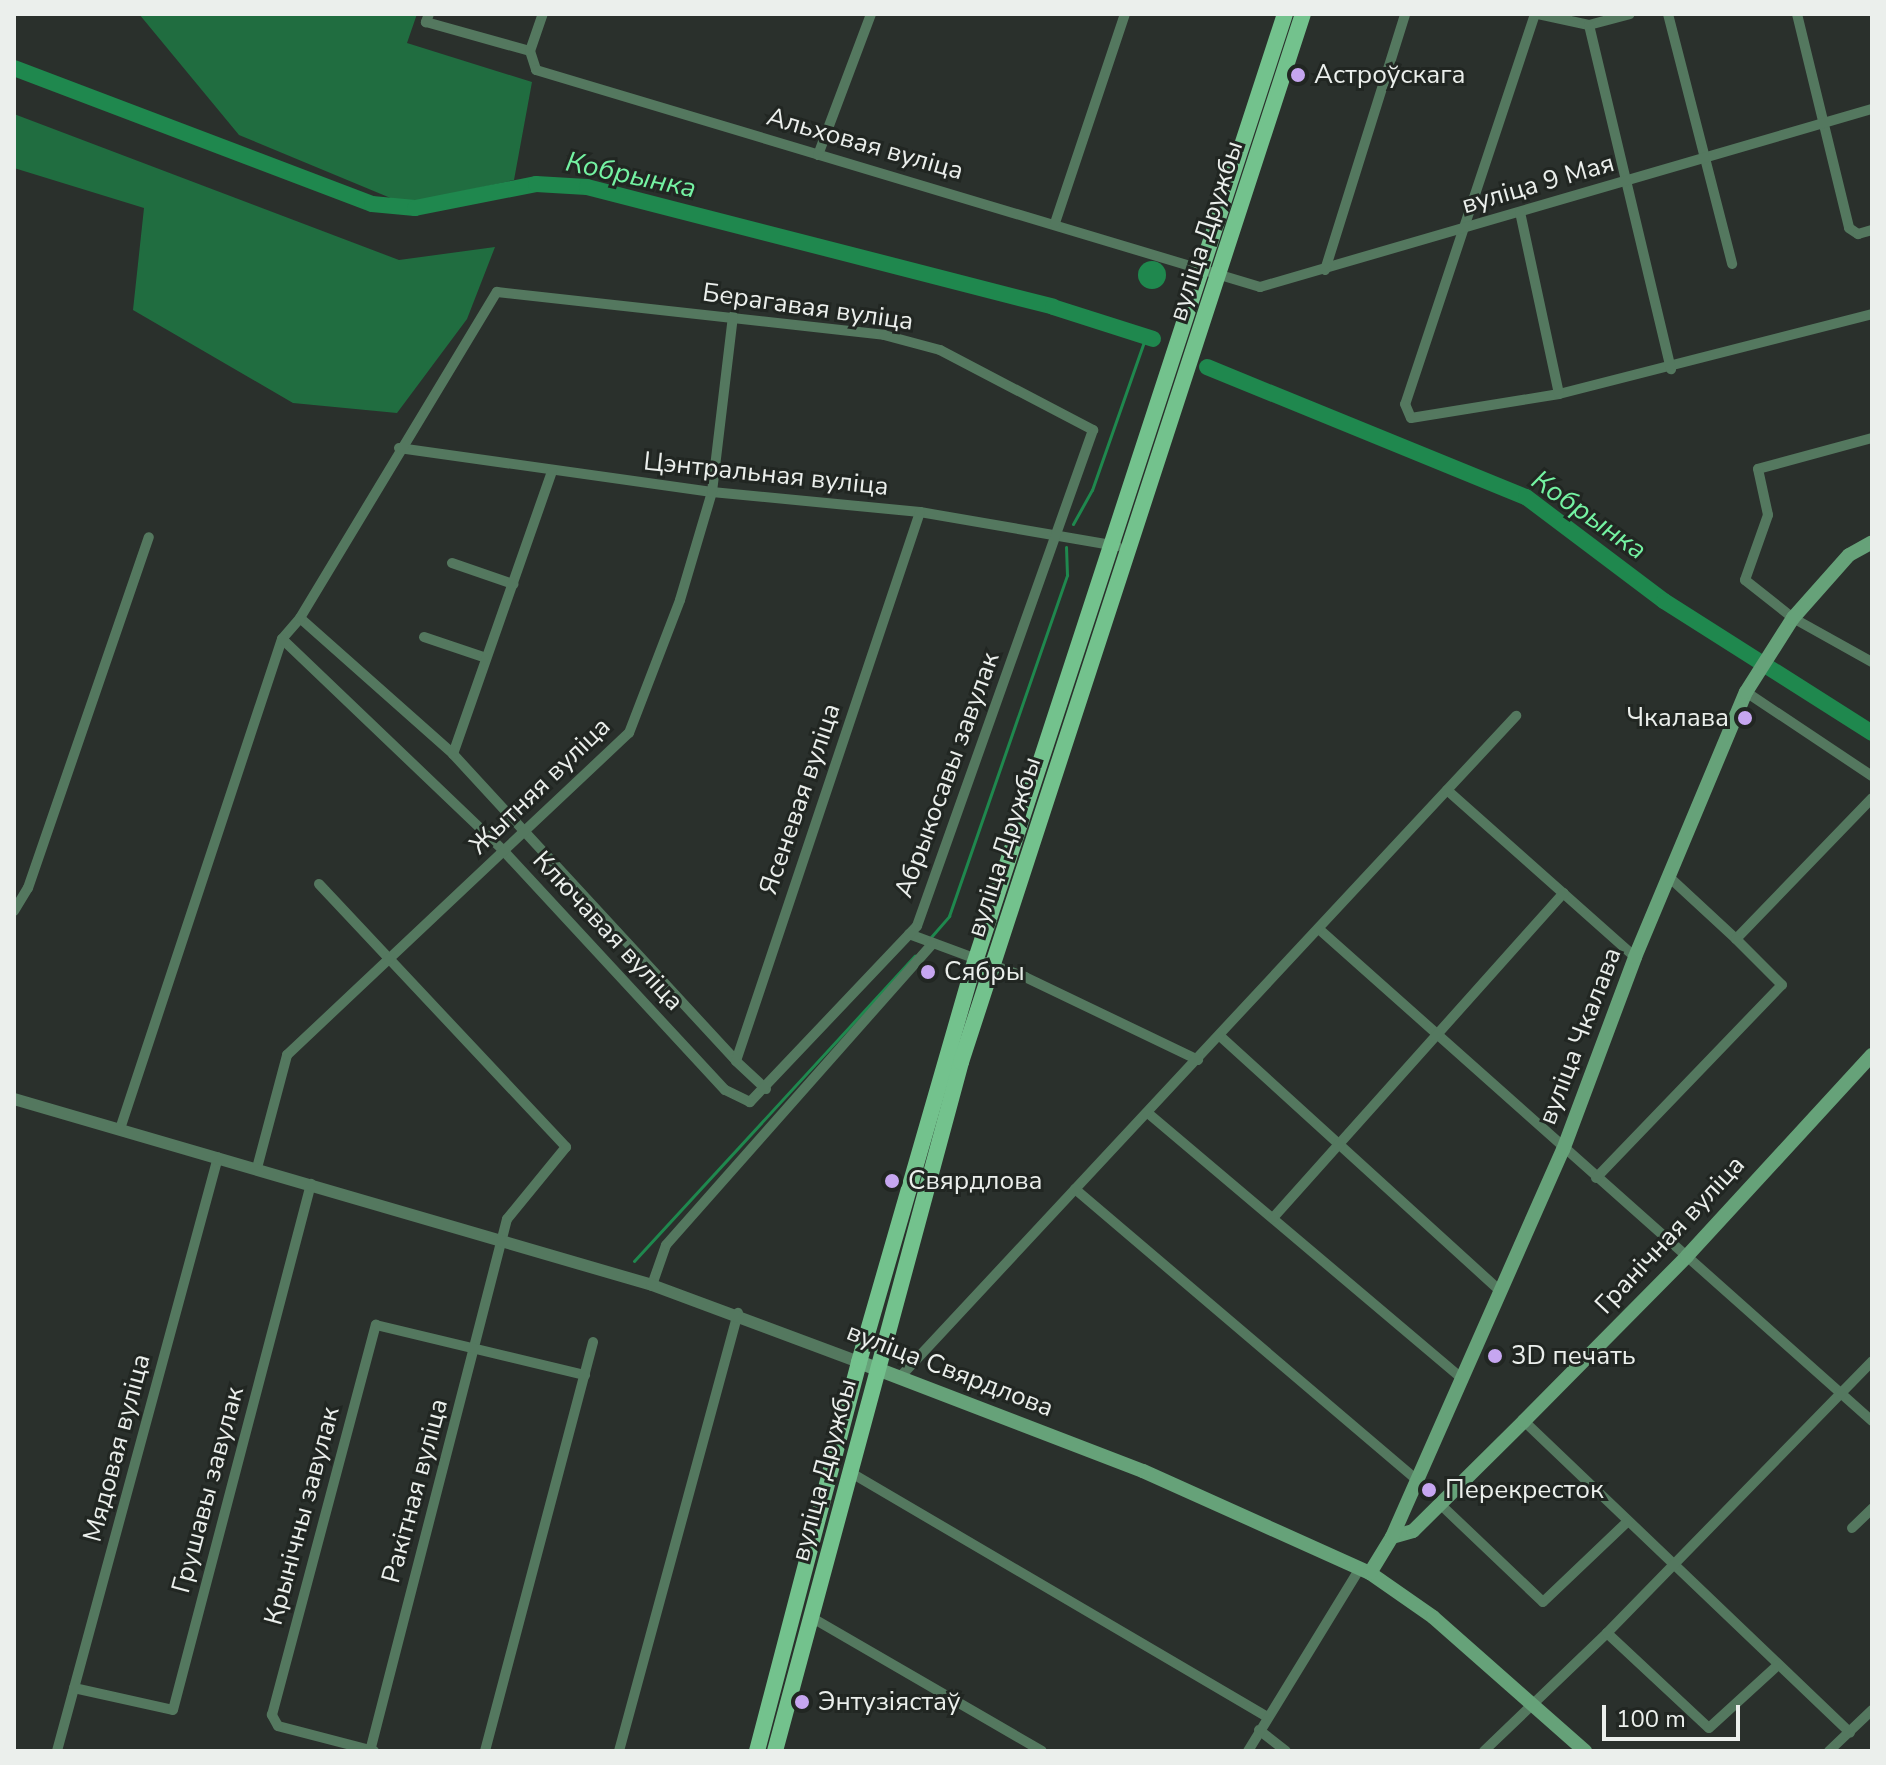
<!DOCTYPE html>
<html>
<head>
<meta charset="utf-8">
<style>
	body { margin:0 }
	#map { position:relative; width:1886px; height:1765px; overflow:hidden; background:#2a302c; font-family:"Nunito Sans",sans-serif }
	div>[style] { position:absolute }
	.forest>* { inset:0; background:#206d40 }
	.water>* { inset:0; background:#1f884e }
	.round { border-radius:50% }
	.stream>* { height:3px; margin:-1.5px; padding:0 1.5px; transform-origin:1.5px; border-radius:1.5px; background:#1f884e }
	.river>* { height:16px; margin:-8px; padding:0 8px; transform-origin:8px; border-radius:8px; background:#1f884e }
	.minor>* { height:10px; margin:-5px; padding:0 5px; transform-origin:5px; border-radius:5px; background:#54785f }
	.tertiary>* { height:12px; margin:-6px; padding:0 6px; transform-origin:6px; border-radius:6px; background:#54785f }
	.secondary>* { height:14px; margin:-7px; padding:0 7px; transform-origin:7px; border-radius:7px; background:#66a279 }
	.primary>* { height:16px; margin:-8px; padding:0 8px; transform-origin:8px; border-radius:8px; background:#73c28d }
	.dots>* { width:22px; height:22px; translate:-50% -50%; box-sizing:border-box; border:4px solid #212622; border-radius:50% }
	span { translate:-50% -50%; white-space:nowrap; text-align:center; line-height:1.15; -webkit-text-stroke:6px #212622; paint-order:stroke }
	.poi-label { font-size:26px; color:#ebefec }
	.left { translate:0 -50%; text-align:left }
	.right { translate:-100% -50%; text-align:right }
	.street-label { font-size:26px; color:#ebefec }
	.water-label { font-size:28px; color:#74f2a2; font-style:italic }
	.frame { position:absolute; inset:0; border:16px solid #ebefec; pointer-events:none }
	.scale { position:absolute; left:1602px; top:1705px; width:138px; height:36px; box-sizing:border-box; border:4px solid #ebefec; border-top:0; padding-left:10px; font-size:24px; line-height:28px; white-space:nowrap; color:#ebefec; -webkit-text-stroke:6px #212622; paint-order:stroke }
</style>
</head>
<body>
<div id="map">
	<div class="forest">
		<i style="clip-path:polygon(139px 14px,417px 14px,407px 43px,532px 82px,514px 180px,405px 204px,239px 135px)"></i>
		<i style="clip-path:polygon(14px 114px,399px 260px,495px 247px,467px 319px,397px 413px,293px 403px,133px 310px,144px 208px,14px 168px)"></i>
	</div>
	<div class="water">
		<i class="round" style="left:1138px;top:261px;width:28px;height:28px"></i>
	</div>
	<div class="stream">
		<i style="left:1073px;top:524px;width:39px;rotate:-61deg"></i>
		<i style="left:1092px;top:490px;width:163px;rotate:-70.7deg"></i>
		<i style="left:931px;top:937px;width:28px;rotate:-49deg"></i>
		<i style="left:949px;top:916px;width:361px;rotate:-70.9deg"></i>
		<i style="left:1067px;top:575px;width:28px;rotate:-92deg"></i>
		<i style="left:634px;top:1261px;width:415px;rotate:-47.4deg"></i>
	</div>
	<div class="river">
		<i style="left:14px;top:68px;width:383px;rotate:20.8deg"></i>
		<i style="left:372px;top:204px;width:43px;rotate:5.3deg"></i>
		<i style="left:415px;top:208px;width:123px;rotate:-11.2deg"></i>
		<i style="left:536px;top:184px;width:51px;rotate:3.4deg"></i>
		<i style="left:587px;top:187px;width:481px;rotate:14.4deg"></i>
		<i style="left:1053px;top:307px;width:105px;rotate:17.7deg"></i>
		<i style="left:1207px;top:367px;width:344px;rotate:22.2deg"></i>
		<i style="left:1526px;top:497px;width:173px;rotate:37deg"></i>
		<i style="left:1664px;top:601px;width:246px;rotate:32.4deg"></i>
	</div>
	<div class="minor">
		<i style="left:429px;top:14px;width:9px;rotate:111deg"></i>
		<i style="left:426px;top:22px;width:108px;rotate:15.6deg"></i>
		<i style="left:1535px;top:14px;width:411px;rotate:108.4deg"></i>
		<i style="left:1405px;top:404px;width:15px;rotate:67deg"></i>
		<i style="left:1411px;top:418px;width:150px;rotate:-9.2deg"></i>
		<i style="left:1559px;top:394px;width:323px;rotate:-14.3deg"></i>
		<i style="left:1538px;top:14px;width:52px;rotate:12.2deg"></i>
		<i style="left:1589px;top:25px;width:42px;rotate:-15deg"></i>
		<i style="left:1668px;top:14px;width:258px;rotate:75.6deg"></i>
		<i style="left:1797px;top:14px;width:220px;rotate:76.3deg"></i>
		<i style="left:1849px;top:228px;width:11px;rotate:34deg"></i>
		<i style="left:1858px;top:234px;width:15px;rotate:-16deg"></i>
		<i style="left:1589px;top:25px;width:354px;rotate:76.6deg"></i>
		<i style="left:530px;top:51px;width:20px;rotate:72deg"></i>
		<i style="left:536px;top:70px;width:756px;rotate:16.68deg"></i>
		<i style="left:1260px;top:287px;width:637px;rotate:-16.22deg"></i>
		<i style="left:530px;top:51px;width:39px;rotate:-71deg"></i>
		<i style="left:818px;top:155px;width:151px;rotate:-69.4deg"></i>
		<i style="left:1520px;top:212px;width:186px;rotate:77.9deg"></i>
		<i style="left:1055px;top:223px;width:220px;rotate:-71.5deg"></i>
		<i style="left:1325px;top:270px;width:268px;rotate:-72.6deg"></i>
		<i style="left:1872px;top:438px;width:118px;rotate:164.8deg"></i>
		<i style="left:1758px;top:469px;width:47px;rotate:77.7deg"></i>
		<i style="left:1768px;top:515px;width:69px;rotate:109.5deg"></i>
		<i style="left:1745px;top:580px;width:61px;rotate:38.4deg"></i>
		<i style="left:1793px;top:618px;width:90px;rotate:29.1deg"></i>
		<i style="left:399px;top:448px;width:316px;rotate:8deg"></i>
		<i style="left:712px;top:492px;width:209px;rotate:5.5deg"></i>
		<i style="left:920px;top:512px;width:200px;rotate:9.8deg"></i>
		<i style="left:452px;top:563px;width:65px;rotate:19deg"></i>
		<i style="left:300px;top:618px;width:205px;rotate:41.6deg"></i>
		<i style="left:453px;top:754px;width:418px;rotate:47.3deg"></i>
		<i style="left:424px;top:637px;width:65px;rotate:18.7deg"></i>
		<i style="left:1746px;top:692px;width:151px;rotate:33.7deg"></i>
		<i style="left:453px;top:754px;width:300px;rotate:-70.7deg"></i>
		<i style="left:1447px;top:790px;width:251px;rotate:41.6deg"></i>
		<i style="left:1668px;top:876px;width:93px;rotate:42.8deg"></i>
		<i style="left:319px;top:884px;width:361px;rotate:46.8deg"></i>
		<i style="left:566px;top:1147px;width:93px;rotate:129.3deg"></i>
		<i style="left:507px;top:1219px;width:549px;rotate:104.44deg"></i>
		<i style="left:14px;top:911px;width:27px;rotate:-59deg"></i>
		<i style="left:28px;top:888px;width:371px;rotate:-71deg"></i>
		<i style="left:1320px;top:930px;width:739px;rotate:41.65deg"></i>
		<i style="left:909px;top:934px;width:124px;rotate:20.3deg"></i>
		<i style="left:1025px;top:977px;width:192px;rotate:25.6deg"></i>
		<i style="left:1220px;top:1036px;width:377px;rotate:42.3deg"></i>
		<i style="left:766px;top:1089px;width:41px;rotate:-137deg"></i>
		<i style="left:736px;top:1061px;width:579px;rotate:-71.47deg"></i>
		<i style="left:1149px;top:1114px;width:407px;rotate:40.2deg"></i>
		<i style="left:120px;top:1129px;width:516px;rotate:-71.71deg"></i>
		<i style="left:282px;top:639px;width:28px;rotate:-49deg"></i>
		<i style="left:300px;top:618px;width:381px;rotate:-58.9deg"></i>
		<i style="left:497px;top:292px;width:389px;rotate:6.3deg"></i>
		<i style="left:884px;top:335px;width:58px;rotate:15deg"></i>
		<i style="left:940px;top:350px;width:173px;rotate:27.6deg"></i>
		<i style="left:1093px;top:430px;width:526px;rotate:109.54deg"></i>
		<i style="left:917px;top:926px;width:243px;rotate:133.5deg"></i>
		<i style="left:750px;top:1102px;width:28px;rotate:-154deg"></i>
		<i style="left:725px;top:1090px;width:326px;rotate:-132.8deg"></i>
		<i style="left:504px;top:851px;width:307px;rotate:-136.3deg"></i>
		<i style="left:257px;top:1168px;width:117px;rotate:-75.1deg"></i>
		<i style="left:287px;top:1055px;width:470px;rotate:-43.3deg"></i>
		<i style="left:629px;top:733px;width:142px;rotate:-69deg"></i>
		<i style="left:680px;top:600px;width:113px;rotate:-73.5deg"></i>
		<i style="left:712px;top:492px;width:177px;rotate:-83.2deg"></i>
		<i style="left:1596px;top:1178px;width:268px;rotate:-46.1deg"></i>
		<i style="left:1782px;top:985px;width:65px;rotate:-135deg"></i>
		<i style="left:1736px;top:939px;width:196px;rotate:-46deg"></i>
		<i style="left:1075px;top:1189px;width:449px;rotate:40.4deg"></i>
		<i style="left:1273px;top:1218px;width:436px;rotate:-48.2deg"></i>
		<i style="left:652px;top:1285px;width:42px;rotate:-70.7deg"></i>
		<i style="left:666px;top:1245px;width:402px;rotate:-48.5deg"></i>
		<i style="left:900px;top:1377px;width:904px;rotate:-47.02deg"></i>
		<i style="left:1524px;top:1421px;width:451px;rotate:43.7deg"></i>
		<i style="left:848px;top:1471px;width:485px;rotate:30.4deg"></i>
		<i style="left:1440px;top:1504px;width:142px;rotate:43.6deg"></i>
		<i style="left:1543px;top:1602px;width:117px;rotate:-43.6deg"></i>
		<i style="left:1852px;top:1528px;width:28px;rotate:-44deg"></i>
		<i style="left:809px;top:1616px;width:269px;rotate:30.1deg"></i>
		<i style="left:1607px;top:1633px;width:139px;rotate:43deg"></i>
		<i style="left:1709px;top:1728px;width:93px;rotate:-42.4deg"></i>
		<i style="left:74px;top:1688px;width:101px;rotate:12.5deg"></i>
		<i style="left:173px;top:1710px;width:544px;rotate:-75.3deg"></i>
		<i style="left:1259px;top:1730px;width:34px;rotate:38deg"></i>
		<i style="left:57px;top:1751px;width:615px;rotate:-74.83deg"></i>
		<i style="left:374px;top:1751px;width:99px;rotate:-165.4deg"></i>
		<i style="left:278px;top:1726px;width:13px;rotate:-119deg"></i>
		<i style="left:272px;top:1715px;width:404px;rotate:-75.1deg"></i>
		<i style="left:376px;top:1325px;width:215px;rotate:13.5deg"></i>
		<i style="left:485px;top:1751px;width:423px;rotate:-75.2deg"></i>
		<i style="left:619px;top:1751px;width:454px;rotate:-74.8deg"></i>
		<i style="left:1248px;top:1751px;width:215px;rotate:-58.5deg"></i>
		<i style="left:1484px;top:1751px;width:170px;rotate:-43.8deg"></i>
		<i style="left:1607px;top:1633px;width:380px;rotate:-45.7deg"></i>
		<i style="left:1829px;top:1751px;width:59px;rotate:-43.6deg"></i>
	</div>
	<div class="tertiary">
		<i style="left:14px;top:1099px;width:665px;rotate:16.25deg"></i>
		<i style="left:652px;top:1285px;width:221px;rotate:20.4deg"></i>
	</div>
	<div class="secondary">
		<i style="left:859px;top:1362px;width:304px;rotate:21deg"></i>
		<i style="left:1143px;top:1471px;width:249px;rotate:24.2deg"></i>
		<i style="left:1370px;top:1573px;width:77px;rotate:34.9deg"></i>
		<i style="left:1433px;top:1617px;width:203px;rotate:41.4deg"></i>
		<i style="left:1392px;top:1537px;width:22px;rotate:-16deg"></i>
		<i style="left:1413px;top:1531px;width:156px;rotate:-44.7deg"></i>
		<i style="left:1524px;top:1421px;width:232px;rotate:-45.3deg"></i>
		<i style="left:1687px;top:1256px;width:273px;rotate:-47.4deg"></i>
		<i style="left:1370px;top:1573px;width:42px;rotate:-58.6deg"></i>
		<i style="left:1392px;top:1537px;width:423px;rotate:-66.2deg"></i>
		<i style="left:1563px;top:1150px;width:206px;rotate:-69.5deg"></i>
		<i style="left:1635px;top:957px;width:287px;rotate:-67.3deg"></i>
		<i style="left:1746px;top:692px;width:88px;rotate:-57.6deg"></i>
		<i style="left:1793px;top:618px;width:84px;rotate:-48.4deg"></i>
		<i style="left:1849px;top:555px;width:26px;rotate:-29deg"></i>
	</div>
	<div class="primary">
		<i style="left:757px;top:1751px;width:402px;rotate:-75.3deg"></i>
		<i style="left:859px;top:1362px;width:401px;rotate:-73.9deg"></i>
		<i style="left:970px;top:977px;width:1013px;rotate:-71.89deg"></i>
		<i style="left:775px;top:1751px;width:714px;rotate:-74.89deg"></i>
		<i style="left:961px;top:1062px;width:1102px;rotate:-71.93deg"></i>
	</div>
	<div class="dots">
		<i style="left:1298px;top:75px;background:#c6a6f0"></i>
		<i style="left:1745px;top:718px;background:#c6a6f0"></i>
		<i style="left:928px;top:972px;background:#c6a6f0"></i>
		<i style="left:892px;top:1181px;background:#c6a6f0"></i>
		<i style="left:1495px;top:1356px;background:#c6a6f0"></i>
		<i style="left:1429px;top:1490px;background:#c6a6f0"></i>
		<i style="left:802px;top:1702px;background:#c6a6f0"></i>
	</div>
	<div class="poi-label">
		<span class="left" style="left:1314px;top:75px">Астроўскага</span>
		<span class="right" style="left:1729px;top:718px">Чкалава</span>
		<span class="left" style="left:944px;top:972px">Сябры</span>
		<span class="left" style="left:908px;top:1181px">Свярдлова</span>
		<span class="left" style="left:1511px;top:1356px">3D печать</span>
		<span class="left" style="left:1445px;top:1490px">Перекресток</span>
		<span class="left" style="left:818px;top:1702px">Энтузіястаў</span>
	</div>
	<div class="street-label">
		<span style="left:865px;top:144px;rotate:16deg">Альховая вуліца</span>
		<span style="left:1538px;top:184px;rotate:-16deg">вуліца 9 Мая</span>
		<span style="left:1206px;top:231px;rotate:-72deg">вуліца Дружбы</span>
		<span style="left:808px;top:307px;rotate:8deg">Берагавая вуліца</span>
		<span style="left:766px;top:474px;rotate:6deg">Цэнтральная вуліца</span>
		<span style="left:947px;top:775px;rotate:-70deg">Абрыкосавы завулак</span>
		<span style="left:540px;top:786px;rotate:-44deg">Жытняя вуліца</span>
		<span style="left:800px;top:799px;rotate:-71deg">Ясеневая вуліца</span>
		<span style="left:1004px;top:847px;rotate:-72deg">вуліца Дружбы</span>
		<span style="left:608px;top:931px;rotate:47deg">Ключавая вуліца</span>
		<span style="left:1580px;top:1036px;rotate:-69deg">вуліца Чкалава</span>
		<span style="left:1670px;top:1235px;rotate:-47deg">Гранічная вуліца</span>
		<span style="left:950px;top:1370px;rotate:21deg">вуліца Свярдлова</span>
		<span style="left:117px;top:1448px;rotate:-75deg">Мядовая вуліца</span>
		<span style="left:824px;top:1470px;rotate:-75deg">вуліца Дружбы</span>
		<span style="left:208px;top:1490px;rotate:-75deg">Грушавы завулак</span>
		<span style="left:415px;top:1491px;rotate:-75deg">Ракітная вуліца</span>
		<span style="left:302px;top:1516px;rotate:-75deg">Крынічны завулак</span>
	</div>
	<div class="water-label">
		<span style="left:631px;top:175px;rotate:12deg">Кобрынка</span>
		<span style="left:1589px;top:515px;rotate:35deg">Кобрынка</span>
	</div>
	<div class="frame"></div>
	<div class="scale">100 m</div>
</div>
</body>
</html>
